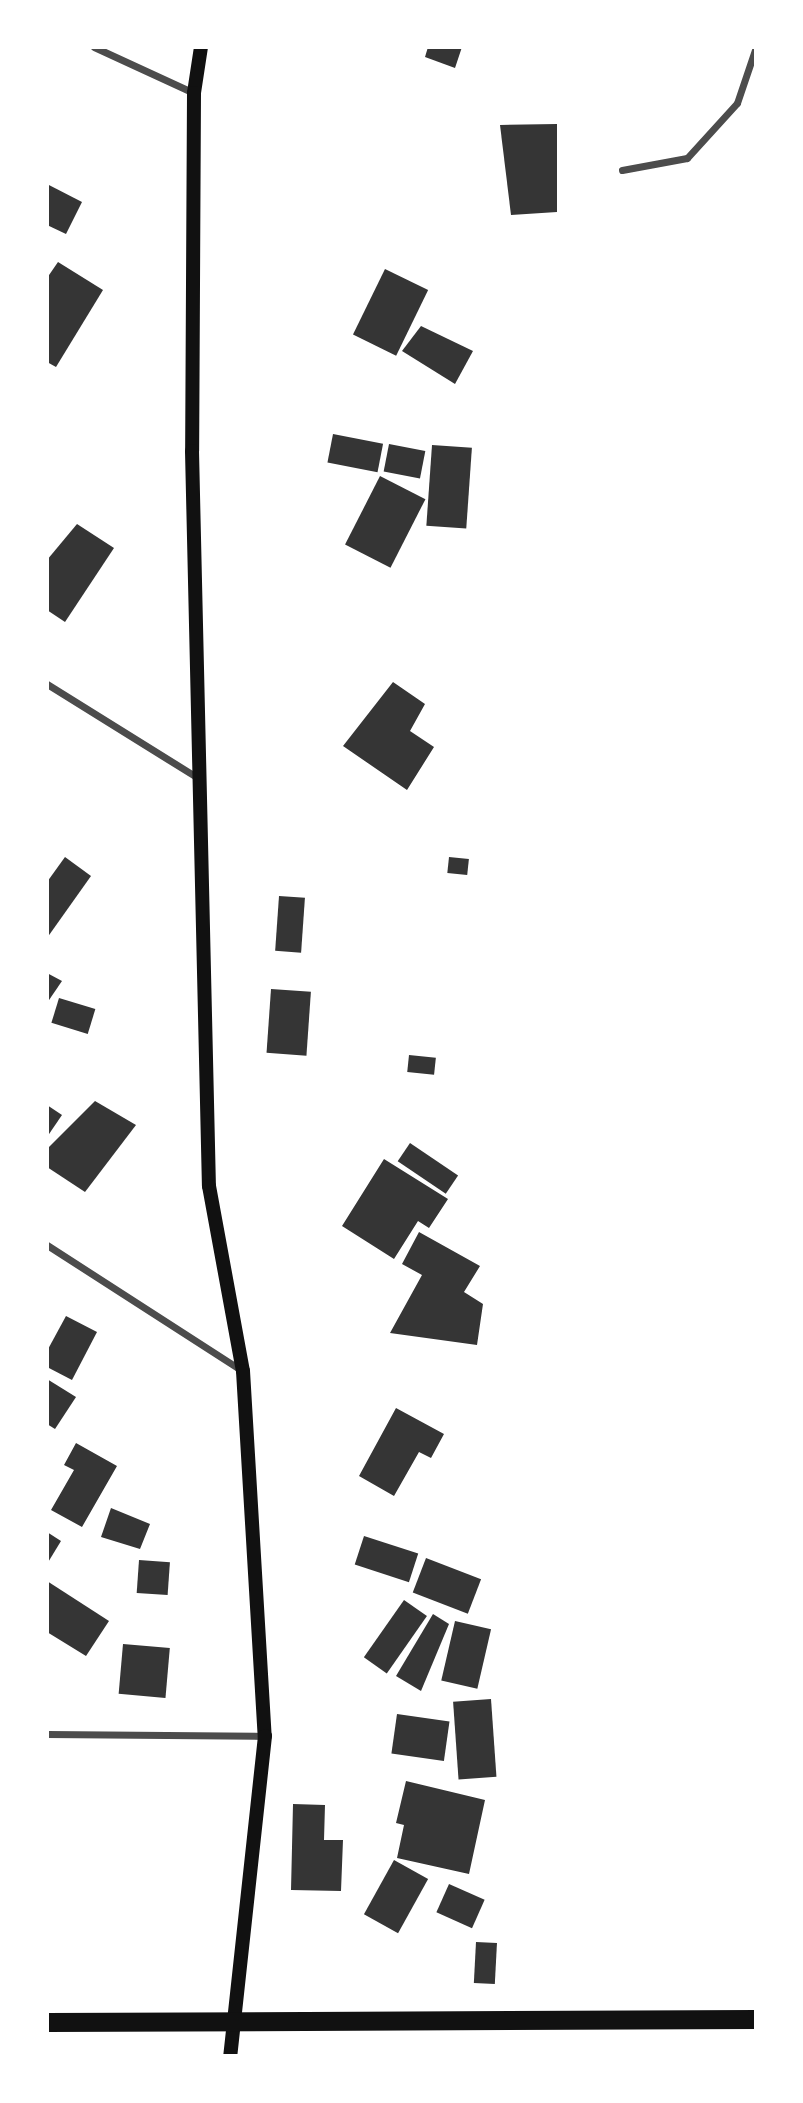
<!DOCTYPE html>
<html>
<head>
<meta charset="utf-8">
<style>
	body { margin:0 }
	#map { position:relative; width:803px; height:2103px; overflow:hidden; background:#fff; font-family:Barlow,sans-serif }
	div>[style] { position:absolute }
	.building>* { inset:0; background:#353535; transform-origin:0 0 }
	.minor>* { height:7px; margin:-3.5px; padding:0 3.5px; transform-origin:3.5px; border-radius:3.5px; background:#4c4c4c }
	.secondary>* { height:14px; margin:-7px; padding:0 7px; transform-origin:7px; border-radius:7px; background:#111 }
	.trunk>* { height:19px; margin:-9.5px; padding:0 9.5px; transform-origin:9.5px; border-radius:9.5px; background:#111 }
	span { translate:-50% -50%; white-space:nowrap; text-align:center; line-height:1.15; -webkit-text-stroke:5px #fff; paint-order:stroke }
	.frame { position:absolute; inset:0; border:49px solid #fff; pointer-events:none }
</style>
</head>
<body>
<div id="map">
	<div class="building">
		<i style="clip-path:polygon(428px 47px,462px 47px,455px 68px,425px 57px)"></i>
		<i style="clip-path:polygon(557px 124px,557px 212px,511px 215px,500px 125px)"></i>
		<i style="clip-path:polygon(47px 184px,82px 202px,66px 234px,47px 225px)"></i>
		<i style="clip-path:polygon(58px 262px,103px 290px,56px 367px,47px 362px,47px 278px)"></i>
		<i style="left:385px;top:269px;width:48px;height:73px;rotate:26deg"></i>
		<i style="clip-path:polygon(421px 326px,473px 351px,455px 384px,402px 351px)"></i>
		<i style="left:333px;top:434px;width:51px;height:29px;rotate:11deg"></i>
		<i style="left:389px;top:444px;width:37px;height:28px;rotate:11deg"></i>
		<i style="left:432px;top:445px;width:40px;height:81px;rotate:4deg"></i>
		<i style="left:380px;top:476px;width:51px;height:77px;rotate:27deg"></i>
		<i style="clip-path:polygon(77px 524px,114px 548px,65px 622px,47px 610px,47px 560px)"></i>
		<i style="clip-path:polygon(393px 682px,425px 704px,410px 731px,434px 747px,407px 790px,343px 746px)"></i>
		<i style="clip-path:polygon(65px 857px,91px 876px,47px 938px,47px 882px)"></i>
		<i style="left:449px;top:857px;width:20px;height:16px;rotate:6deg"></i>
		<i style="left:279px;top:896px;width:26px;height:55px;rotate:4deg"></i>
		<i style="clip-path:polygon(47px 973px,62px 981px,47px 1003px)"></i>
		<i style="left:271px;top:989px;width:40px;height:64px;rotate:4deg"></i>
		<i style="left:59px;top:998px;width:38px;height:26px;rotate:17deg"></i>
		<i style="left:409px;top:1055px;width:27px;height:17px;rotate:6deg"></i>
		<i style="clip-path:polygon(95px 1101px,136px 1125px,85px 1192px,47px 1167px,47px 1149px)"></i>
		<i style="clip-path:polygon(47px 1105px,62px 1115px,47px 1137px)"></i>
		<i style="left:410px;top:1143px;width:58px;height:22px;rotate:34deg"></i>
		<i style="clip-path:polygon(384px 1159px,448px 1199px,429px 1228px,418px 1221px,394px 1259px,342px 1226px)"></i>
		<i style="clip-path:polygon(419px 1232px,480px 1266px,464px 1292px,483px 1304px,477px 1345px,390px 1333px,422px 1275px,402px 1264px)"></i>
		<i style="clip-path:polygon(66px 1316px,97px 1332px,72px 1380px,47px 1367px,47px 1351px)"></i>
		<i style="clip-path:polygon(47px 1379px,76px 1397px,55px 1429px,47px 1424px)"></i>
		<i style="clip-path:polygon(396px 1408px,444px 1434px,431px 1458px,419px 1452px,394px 1496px,359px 1476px)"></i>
		<i style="clip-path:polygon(76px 1443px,117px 1466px,82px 1527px,51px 1510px,74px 1470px,64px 1465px)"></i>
		<i style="clip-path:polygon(111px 1508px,150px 1524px,140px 1549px,101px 1537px)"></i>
		<i style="clip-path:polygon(47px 1532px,61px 1541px,47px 1564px)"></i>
		<i style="left:364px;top:1536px;width:57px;height:30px;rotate:18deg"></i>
		<i style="left:426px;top:1558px;width:59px;height:37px;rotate:21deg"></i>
		<i style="left:139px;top:1560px;width:31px;height:33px;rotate:4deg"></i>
		<i style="clip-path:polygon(47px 1581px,109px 1621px,86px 1656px,47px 1632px)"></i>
		<i style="left:404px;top:1600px;width:28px;height:70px;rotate:35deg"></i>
		<i style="clip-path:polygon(433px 1614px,449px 1624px,421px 1691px,396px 1676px)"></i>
		<i style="left:455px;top:1621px;width:37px;height:61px;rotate:13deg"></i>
		<i style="left:123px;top:1644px;width:47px;height:50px;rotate:5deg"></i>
		<i style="left:491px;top:1699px;width:78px;height:38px;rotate:86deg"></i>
		<i style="left:397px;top:1714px;width:53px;height:40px;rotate:8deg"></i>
		<i style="clip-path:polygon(406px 1781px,485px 1800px,469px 1874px,397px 1858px,404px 1825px,396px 1823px)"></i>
		<i style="clip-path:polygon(293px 1804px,325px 1805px,324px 1840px,343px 1840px,341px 1891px,291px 1890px)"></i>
		<i style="left:394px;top:1860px;width:39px;height:62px;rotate:29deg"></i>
		<i style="left:449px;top:1884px;width:39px;height:31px;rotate:24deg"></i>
		<i style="left:476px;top:1942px;width:21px;height:41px;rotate:3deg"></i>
	</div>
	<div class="minor">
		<i style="left:94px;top:47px;width:110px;rotate:24.7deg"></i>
		<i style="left:622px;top:170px;width:66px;rotate:-10.5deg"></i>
		<i style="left:687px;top:158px;width:74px;rotate:-47.7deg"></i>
		<i style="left:737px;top:103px;width:59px;rotate:-71.3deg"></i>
		<i style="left:47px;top:684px;width:181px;rotate:31.9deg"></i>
		<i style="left:47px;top:1245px;width:231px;rotate:32.8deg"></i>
		<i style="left:47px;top:1734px;width:218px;rotate:0.5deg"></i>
	</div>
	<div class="secondary">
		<i style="left:201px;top:47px;width:47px;rotate:98.7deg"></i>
		<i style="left:194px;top:93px;width:358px;rotate:90.3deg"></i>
		<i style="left:192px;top:451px;width:735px;rotate:88.68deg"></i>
		<i style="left:209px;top:1186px;width:188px;rotate:79.6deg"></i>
		<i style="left:243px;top:1371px;width:366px;rotate:86.6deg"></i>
		<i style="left:265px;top:1736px;width:322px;rotate:96.2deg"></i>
	</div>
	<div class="trunk">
		<i style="left:47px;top:2022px;width:709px;rotate:-0.24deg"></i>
	</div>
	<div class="frame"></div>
</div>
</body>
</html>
